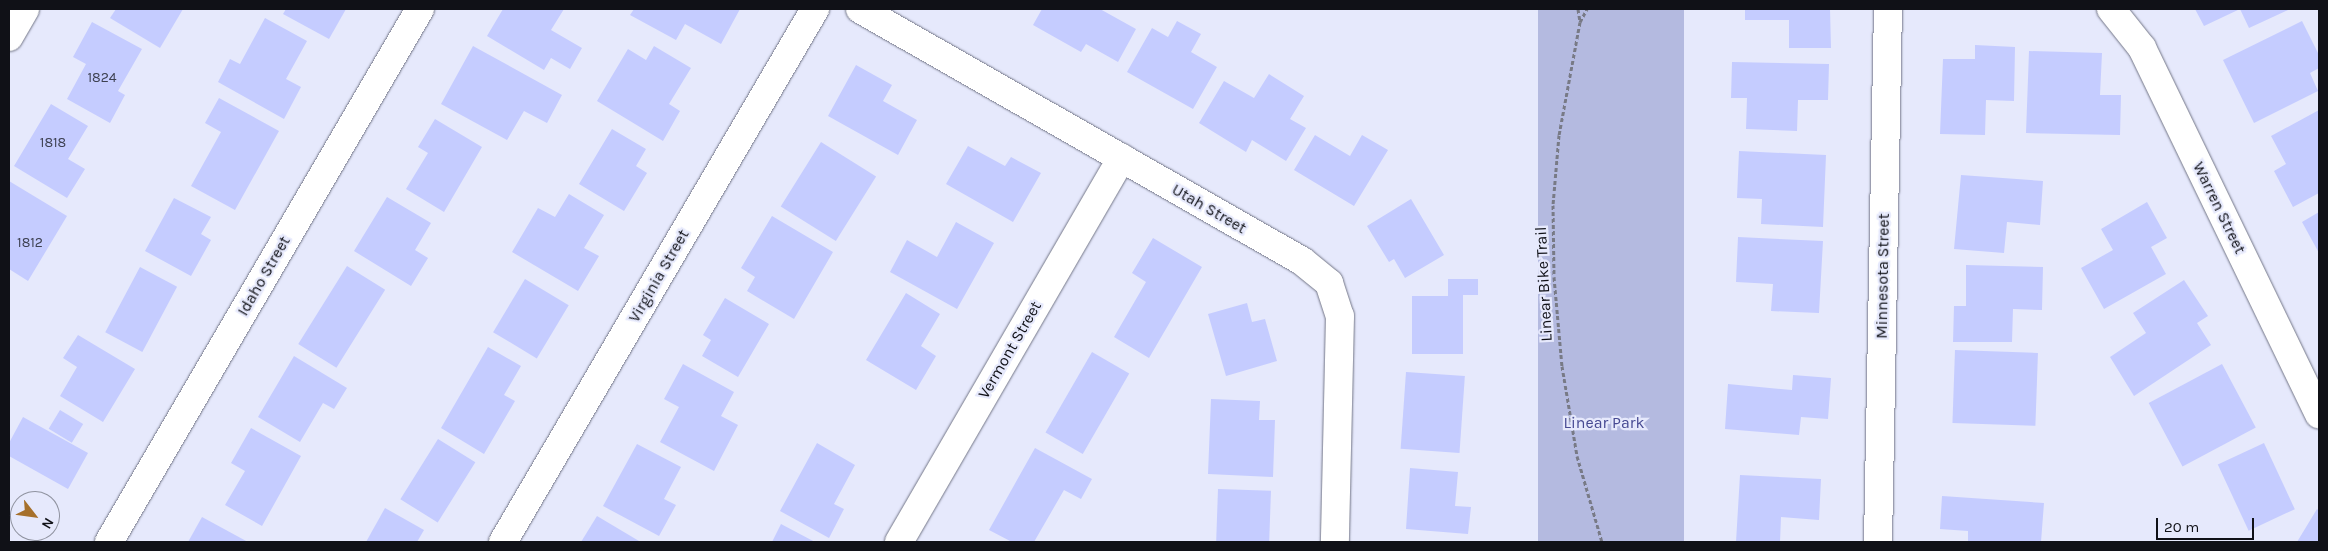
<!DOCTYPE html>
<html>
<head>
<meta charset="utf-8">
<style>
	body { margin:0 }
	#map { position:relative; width:2328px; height:551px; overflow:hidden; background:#e6e9fc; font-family:Karla,sans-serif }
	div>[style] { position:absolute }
	.green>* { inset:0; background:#b4bae0; transform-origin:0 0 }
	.building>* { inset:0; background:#c5ccff; transform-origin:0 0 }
	.path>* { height:3px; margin-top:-1.5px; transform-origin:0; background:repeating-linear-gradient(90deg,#787a86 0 4px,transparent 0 6.5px) }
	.roads { filter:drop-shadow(0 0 1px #737687) drop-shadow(0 0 1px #737687) }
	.minor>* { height:28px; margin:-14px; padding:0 14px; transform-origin:14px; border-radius:14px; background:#fff }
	span { translate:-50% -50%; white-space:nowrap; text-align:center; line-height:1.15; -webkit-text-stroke:4.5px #e6e9fc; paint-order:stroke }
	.number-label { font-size:14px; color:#3d4051 }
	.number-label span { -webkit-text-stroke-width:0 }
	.street-label { font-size:16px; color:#101117 }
	.park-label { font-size:16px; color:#464992 }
	.frame { position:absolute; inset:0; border:10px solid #101117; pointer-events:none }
	.north { position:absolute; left:10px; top:491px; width:50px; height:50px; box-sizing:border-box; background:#e6e9fc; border:1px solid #9093a0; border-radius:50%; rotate:120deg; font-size:14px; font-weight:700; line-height:20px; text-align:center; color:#101117 }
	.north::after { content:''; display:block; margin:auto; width:18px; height:22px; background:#a6702b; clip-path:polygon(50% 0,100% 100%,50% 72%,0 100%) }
	.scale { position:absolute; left:2156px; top:518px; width:98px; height:22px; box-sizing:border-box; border:2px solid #101117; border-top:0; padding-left:6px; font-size:15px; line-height:18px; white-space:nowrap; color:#101117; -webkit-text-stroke:4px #e6e9fc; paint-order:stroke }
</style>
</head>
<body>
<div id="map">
	<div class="green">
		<i style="left:1538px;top:9px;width:146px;height:533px"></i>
	</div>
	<div class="building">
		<i style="clip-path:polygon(116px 9px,183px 9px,160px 48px,110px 18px)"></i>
		<i style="clip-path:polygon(286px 9px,346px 9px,329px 39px,283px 14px)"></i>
		<i style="clip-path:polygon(503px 9px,564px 9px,551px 30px,582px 48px,570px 69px,551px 58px,544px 70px,487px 36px)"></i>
		<i style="clip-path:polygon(634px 9px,740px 9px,721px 44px,685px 24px,676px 40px,630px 15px)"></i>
		<i style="clip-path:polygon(1042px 9px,1100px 9px,1136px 29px,1118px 62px,1086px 44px,1081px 52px,1033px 25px)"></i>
		<i style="clip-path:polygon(1745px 9px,1830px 9px,1831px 48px,1789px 48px,1789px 20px,1745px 20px)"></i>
		<i style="clip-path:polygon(2195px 9px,2287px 9px,2288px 10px,2249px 28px,2240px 9px,2204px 26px)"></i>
		<i style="clip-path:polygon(265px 18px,307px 41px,286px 79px,301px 87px,284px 119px,218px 82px,230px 59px,240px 64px)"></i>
		<i style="clip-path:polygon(1177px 21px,1201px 34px,1191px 52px,1217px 67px,1193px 109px,1127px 72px,1152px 28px,1168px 37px)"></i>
		<i style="clip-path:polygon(2302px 21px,2319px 55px,2319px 68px,2310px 73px,2318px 91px,2254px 123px,2223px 60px)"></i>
		<i style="clip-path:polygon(92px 22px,142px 49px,118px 91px,125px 95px,110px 123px,67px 99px,86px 64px,73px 57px)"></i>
		<i style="clip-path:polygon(1975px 45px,2015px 47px,2014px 101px,1986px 100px,1985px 135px,1940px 134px,1943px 59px,1975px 59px)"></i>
		<i style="clip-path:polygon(473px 46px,562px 95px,547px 123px,524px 111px,507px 140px,441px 104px)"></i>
		<i style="clip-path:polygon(654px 46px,691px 68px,669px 104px,680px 111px,663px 141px,597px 101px,628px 49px,646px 60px)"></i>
		<i style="clip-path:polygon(2029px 51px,2102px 53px,2100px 95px,2121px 95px,2120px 135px,2026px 133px)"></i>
		<i style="clip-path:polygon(1732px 62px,1829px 64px,1828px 100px,1798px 100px,1797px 131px,1746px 129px,1747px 98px,1731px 98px)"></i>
		<i style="clip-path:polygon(856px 65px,892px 85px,883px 101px,917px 120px,898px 155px,828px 116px)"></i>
		<i style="clip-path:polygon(1269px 74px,1304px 96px,1290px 119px,1306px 128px,1286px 161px,1252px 140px,1246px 152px,1199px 123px,1224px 81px,1254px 98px)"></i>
		<i style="clip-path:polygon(219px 98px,279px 131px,235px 210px,191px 186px,221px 132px,205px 123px)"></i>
		<i style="clip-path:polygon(51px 104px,88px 126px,68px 159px,85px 169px,67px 198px,14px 166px)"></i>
		<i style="clip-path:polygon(2319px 110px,2319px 193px,2293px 207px,2274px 171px,2286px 164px,2271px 136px)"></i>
		<i style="clip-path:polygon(435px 119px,482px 147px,444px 212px,406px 189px,428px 153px,418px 147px)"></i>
		<i style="clip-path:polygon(612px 129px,646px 149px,636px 166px,647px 173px,624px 211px,579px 184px)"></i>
		<i style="clip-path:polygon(1315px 135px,1350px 156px,1362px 135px,1388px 150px,1354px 206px,1294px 170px)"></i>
		<i style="left:821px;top:142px;width:65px;height:76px;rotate:32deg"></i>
		<i style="clip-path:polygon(968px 146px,1005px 166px,1011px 157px,1041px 173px,1013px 222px,946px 184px)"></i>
		<i style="clip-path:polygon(1739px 151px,1826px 155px,1823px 227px,1761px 224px,1762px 199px,1737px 198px)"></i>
		<i style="clip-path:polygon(1961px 175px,2043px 181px,2040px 225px,2007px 222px,2004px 253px,1954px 249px)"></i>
		<i style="clip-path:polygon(9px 181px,67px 216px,28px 281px,9px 269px)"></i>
		<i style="clip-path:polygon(569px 194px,604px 215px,584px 248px,599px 256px,578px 291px,512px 252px,538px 208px,555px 217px)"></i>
		<i style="clip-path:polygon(387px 197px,431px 223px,415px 250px,428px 258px,411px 286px,354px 251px)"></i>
		<i style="clip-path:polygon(174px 198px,211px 217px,201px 234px,211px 240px,191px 276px,145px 251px)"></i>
		<i style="clip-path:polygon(1411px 199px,1444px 255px,1405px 278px,1394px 259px,1389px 262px,1367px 226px)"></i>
		<i style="clip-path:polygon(2147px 202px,2167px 238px,2151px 247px,2166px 274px,2104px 309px,2081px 268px,2113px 250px,2101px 229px)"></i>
		<i style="clip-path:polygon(2319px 212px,2319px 253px,2302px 222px)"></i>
		<i style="clip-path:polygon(772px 216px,833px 252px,794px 319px,747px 291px,755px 277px,741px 268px)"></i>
		<i style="clip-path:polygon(956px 222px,994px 243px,957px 309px,890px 272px,907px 240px,937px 257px)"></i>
		<i style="clip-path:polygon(1738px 237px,1823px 241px,1819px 313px,1771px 311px,1773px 284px,1736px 282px)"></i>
		<i style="clip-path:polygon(1153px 238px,1202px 267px,1149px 358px,1114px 337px,1146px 282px,1132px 273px)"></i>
		<i style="clip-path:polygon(1966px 265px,2043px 267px,2042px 310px,2013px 309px,2012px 342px,1953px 342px,1954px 306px,1966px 306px)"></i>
		<i style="left:347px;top:266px;width:45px;height:92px;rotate:32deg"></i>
		<i style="left:140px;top:267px;width:42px;height:74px;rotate:28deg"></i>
		<i style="left:525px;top:279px;width:51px;height:62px;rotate:31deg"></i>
		<i style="clip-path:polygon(1448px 279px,1478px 279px,1478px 295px,1463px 295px,1463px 354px,1412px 354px,1412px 296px,1448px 296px)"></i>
		<i style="clip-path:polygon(2184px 280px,2208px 316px,2197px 323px,2211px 345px,2134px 396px,2110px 357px,2146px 333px,2133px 313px)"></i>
		<i style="clip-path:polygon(906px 293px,940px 314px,921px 346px,936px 356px,916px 390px,866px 360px)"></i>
		<i style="clip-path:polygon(725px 298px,769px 324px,738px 377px,702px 356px,711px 340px,703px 335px)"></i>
		<i style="clip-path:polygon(1247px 303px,1252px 322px,1265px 319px,1277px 361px,1226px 376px,1208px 314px)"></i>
		<i style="clip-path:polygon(78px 335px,135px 369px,103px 422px,60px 396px,77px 367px,63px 358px)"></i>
		<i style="clip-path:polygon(488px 347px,521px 366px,504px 395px,515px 401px,484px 454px,441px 428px)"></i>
		<i style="left:1955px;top:350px;width:83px;height:73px;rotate:2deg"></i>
		<i style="left:1092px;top:352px;width:43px;height:93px;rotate:30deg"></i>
		<i style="clip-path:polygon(294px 356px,347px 388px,334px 409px,323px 403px,300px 442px,258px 417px)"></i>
		<i style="clip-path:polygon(683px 364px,734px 392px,721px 416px,738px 425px,714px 471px,660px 442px,679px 407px,664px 399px)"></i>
		<i style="left:2222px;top:364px;width:72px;height:83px;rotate:62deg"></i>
		<i style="left:1406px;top:372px;width:59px;height:77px;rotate:4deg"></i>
		<i style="clip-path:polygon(1793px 375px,1831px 378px,1828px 419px,1801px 417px,1799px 435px,1725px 429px,1728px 384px,1792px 390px)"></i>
		<i style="clip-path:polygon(1211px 399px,1260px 401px,1259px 420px,1275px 420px,1273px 477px,1208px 474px)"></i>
		<i style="left:60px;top:410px;width:27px;height:22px;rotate:31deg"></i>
		<i style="clip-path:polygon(23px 417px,88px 453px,68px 489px,9px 456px,9px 443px)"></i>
		<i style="clip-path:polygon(251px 428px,301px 456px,262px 526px,225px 505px,245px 471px,231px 463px)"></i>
		<i style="left:438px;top:439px;width:44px;height:71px;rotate:32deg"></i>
		<i style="clip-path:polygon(817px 443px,855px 465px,834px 504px,844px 509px,829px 538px,780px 511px)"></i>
		<i style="left:2264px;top:443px;width:73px;height:51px;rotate:65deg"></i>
		<i style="clip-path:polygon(637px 444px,681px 467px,664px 499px,676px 505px,659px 536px,603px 506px)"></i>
		<i style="clip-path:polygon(1035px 448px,1092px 479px,1081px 499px,1064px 490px,1034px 542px,1012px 542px,989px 530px)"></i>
		<i style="clip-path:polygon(1410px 468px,1458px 472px,1455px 506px,1471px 507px,1468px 534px,1406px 529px)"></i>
		<i style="clip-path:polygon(1740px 475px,1821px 479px,1819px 520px,1781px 517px,1780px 542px,1736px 542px)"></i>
		<i style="left:1218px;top:489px;width:53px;height:53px;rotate:2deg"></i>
		<i style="clip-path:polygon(1942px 496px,2044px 503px,2041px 542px,1968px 542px,1968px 531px,1940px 529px)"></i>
		<i style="clip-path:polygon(385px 508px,424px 530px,417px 542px,366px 542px)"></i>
		<i style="clip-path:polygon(2317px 509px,2319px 511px,2319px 542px,2297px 542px)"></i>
		<i style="clip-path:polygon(597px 516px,639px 541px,639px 542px,581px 542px)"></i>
		<i style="clip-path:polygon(202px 517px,248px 542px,188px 542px)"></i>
		<i style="clip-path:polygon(781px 524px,815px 542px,772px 542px)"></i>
	</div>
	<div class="path">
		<i style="left:1578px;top:9px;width:13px;rotate:81deg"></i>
		<i style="left:1580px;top:22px;width:115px;rotate:100.5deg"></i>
		<i style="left:1559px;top:135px;width:70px;rotate:94.9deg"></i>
		<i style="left:1553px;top:205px;width:72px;rotate:89.2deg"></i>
		<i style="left:1554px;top:277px;width:89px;rotate:84.9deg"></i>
		<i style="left:1562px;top:366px;width:91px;rotate:80.5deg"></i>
		<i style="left:1577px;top:456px;width:90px;rotate:73.8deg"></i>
		<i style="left:1580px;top:22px;width:15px;rotate:-62deg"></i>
	</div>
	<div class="roads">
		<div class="minor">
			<i style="left:860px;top:9px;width:509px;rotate:29.69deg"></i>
			<i style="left:1302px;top:261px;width:35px;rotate:39deg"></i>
			<i style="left:1329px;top:283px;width:35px;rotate:72deg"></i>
			<i style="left:1340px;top:316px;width:226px;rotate:91.3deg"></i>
			<i style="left:2111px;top:9px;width:50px;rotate:51.5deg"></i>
			<i style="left:2142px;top:48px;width:407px;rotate:64.2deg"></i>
			<i style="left:9px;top:37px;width:32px;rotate:-60deg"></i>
			<i style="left:109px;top:542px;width:617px;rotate:-59.74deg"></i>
			<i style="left:503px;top:542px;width:618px;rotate:-59.66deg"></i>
			<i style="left:899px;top:542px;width:444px;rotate:-59.9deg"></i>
			<i style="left:1878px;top:542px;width:533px;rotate:-88.93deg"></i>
		</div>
	</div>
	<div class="number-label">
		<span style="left:102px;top:78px">1824</span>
		<span style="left:53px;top:143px">1818</span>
		<span style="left:30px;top:243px">1812</span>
	</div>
	<div class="street-label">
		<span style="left:2219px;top:208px;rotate:64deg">Warren Street</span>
		<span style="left:1209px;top:209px;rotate:30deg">Utah Street</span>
		<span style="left:264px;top:276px;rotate:-60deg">Idaho Street</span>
		<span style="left:659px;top:276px;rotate:-60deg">Virginia Street</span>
		<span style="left:1883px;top:276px;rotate:-89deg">Minnesota Street</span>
		<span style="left:1544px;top:284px;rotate:-93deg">Linear Bike Trail</span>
		<span style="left:1010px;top:350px;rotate:-60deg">Vermont Street</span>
	</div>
	<div class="park-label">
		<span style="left:1604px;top:423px">Linear Park</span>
	</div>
	<div class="frame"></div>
	<div class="north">N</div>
	<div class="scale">20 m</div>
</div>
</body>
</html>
